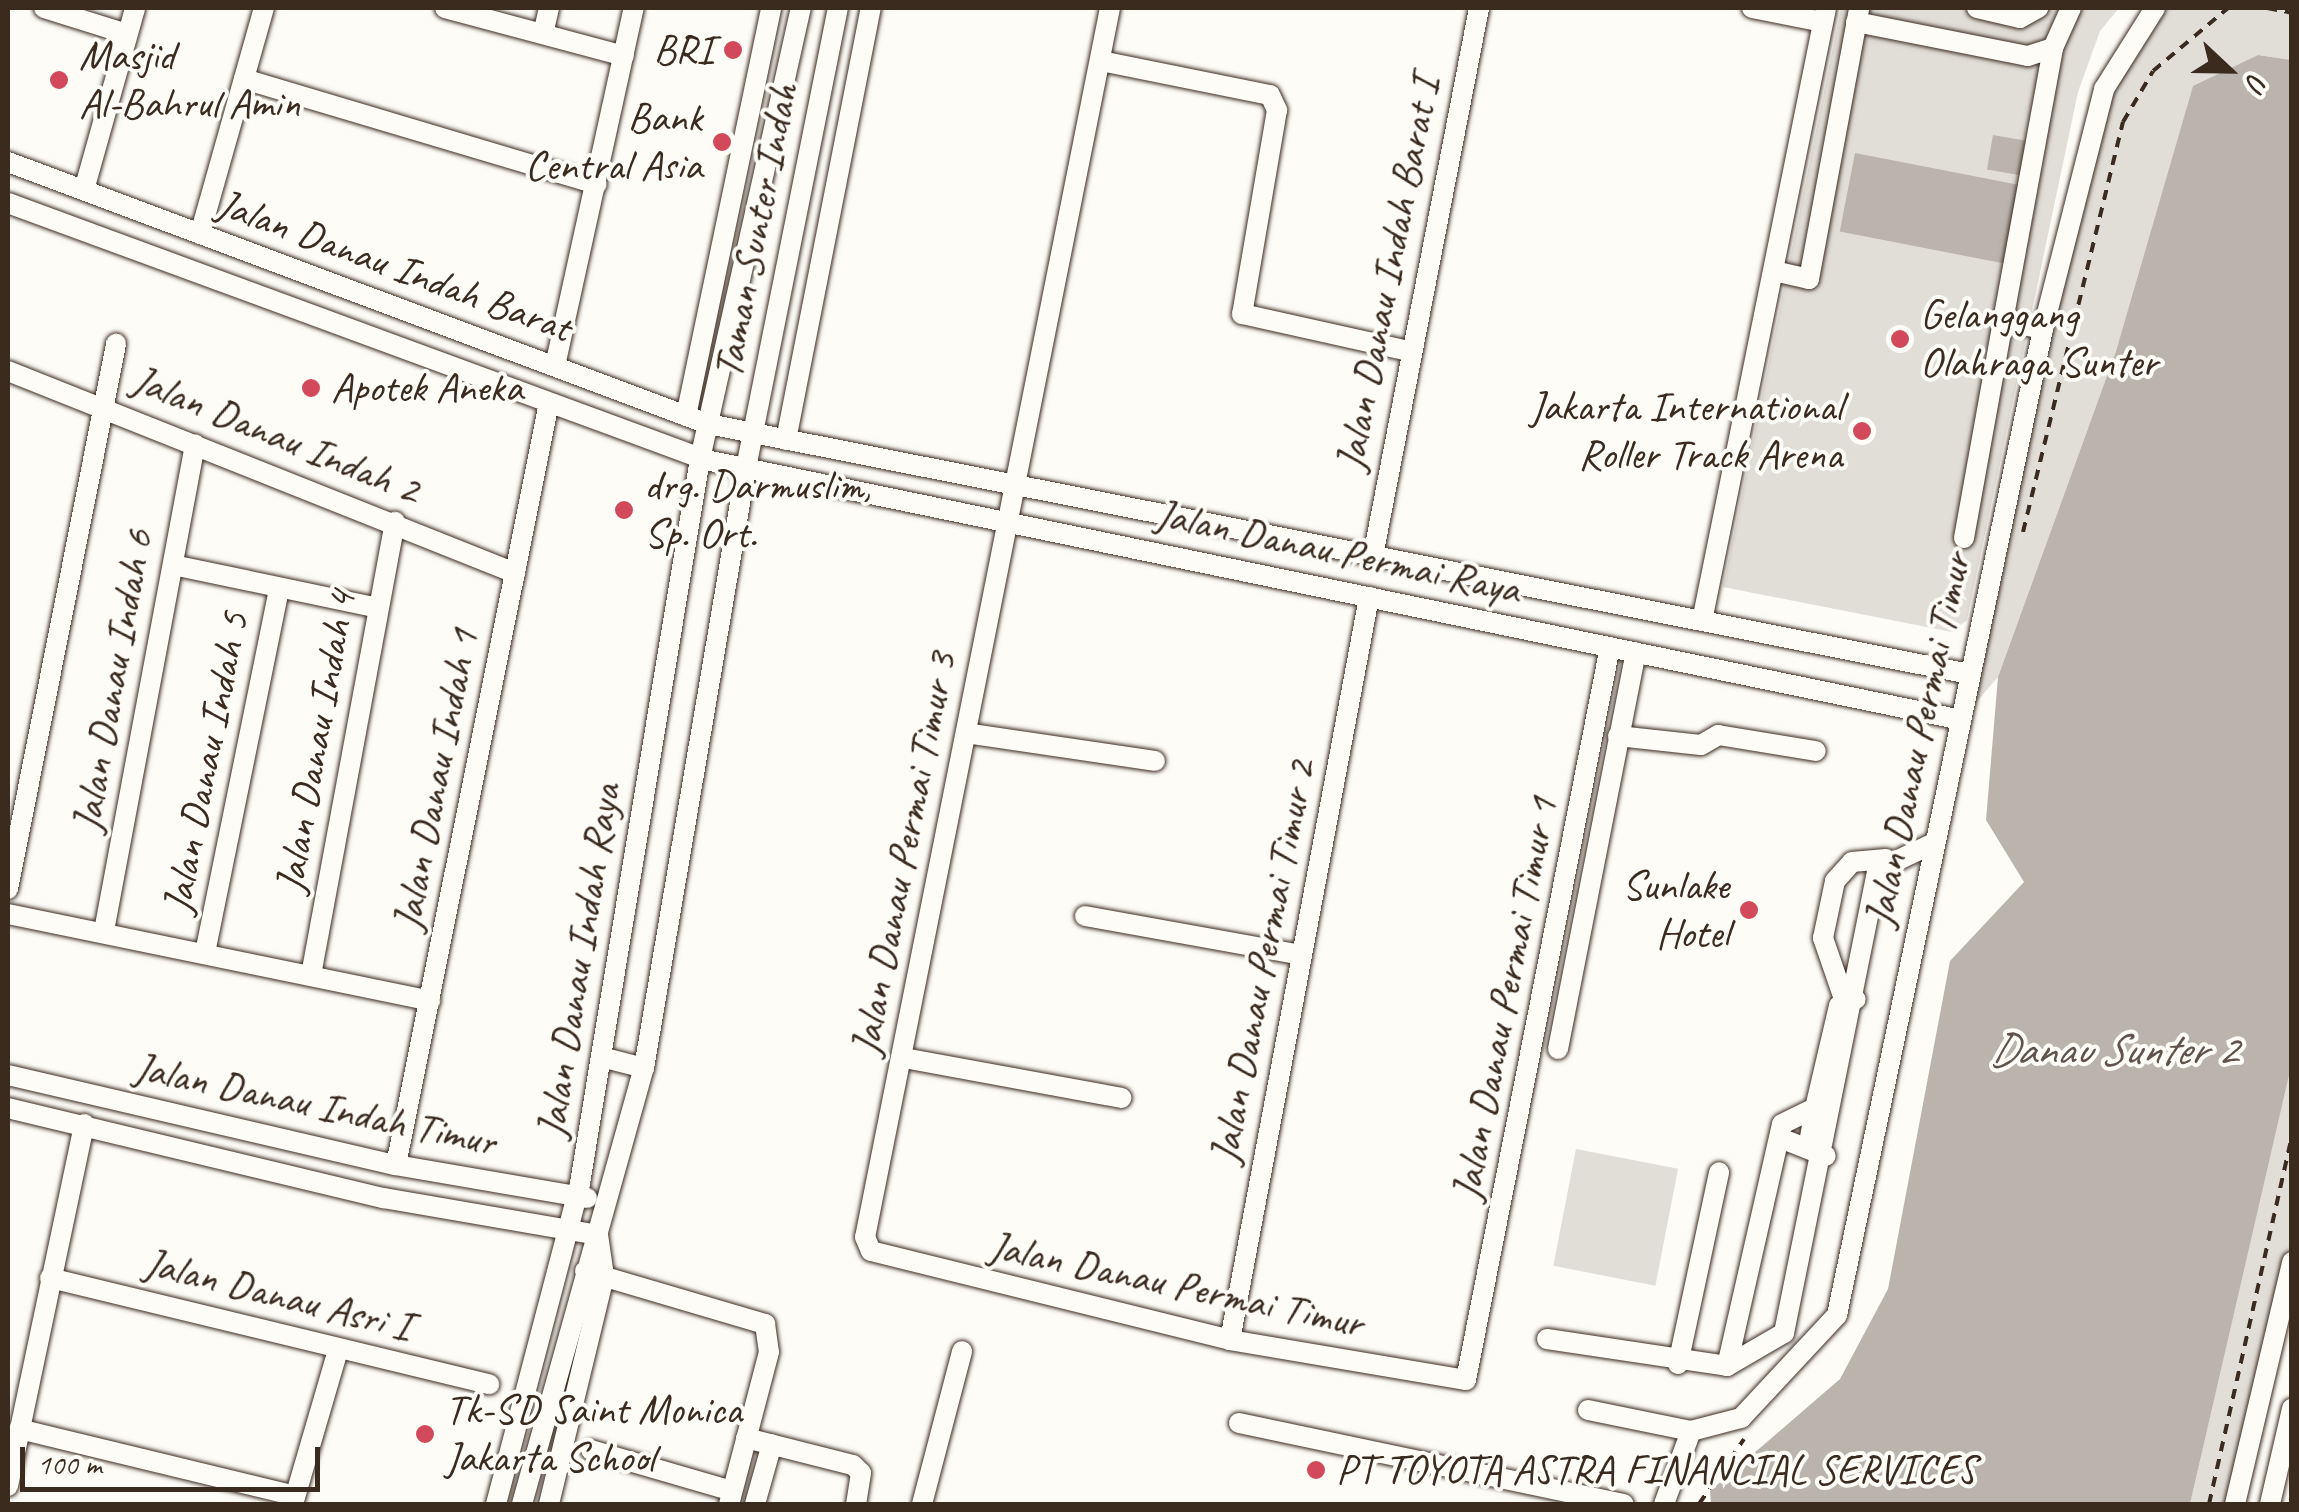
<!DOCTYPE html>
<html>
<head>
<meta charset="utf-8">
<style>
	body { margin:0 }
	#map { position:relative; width:2299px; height:1512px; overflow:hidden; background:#fdfcf7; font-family:Caveat,sans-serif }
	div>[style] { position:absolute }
	.green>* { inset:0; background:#e1ded7; transform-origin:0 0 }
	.water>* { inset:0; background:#bbb4ad; transform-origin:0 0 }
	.path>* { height:4px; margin-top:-2px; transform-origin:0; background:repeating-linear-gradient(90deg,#3b2a1e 0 10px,transparent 0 18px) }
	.roads { filter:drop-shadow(0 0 2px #3b2a1e) drop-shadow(0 0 2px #3b2a1e) }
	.minor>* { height:20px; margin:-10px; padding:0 10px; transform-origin:10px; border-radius:10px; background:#fdfcf7 }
	.dots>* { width:28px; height:28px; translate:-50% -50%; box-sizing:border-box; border:5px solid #fdfcf7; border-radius:50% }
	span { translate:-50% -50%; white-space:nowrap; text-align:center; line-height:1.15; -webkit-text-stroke:8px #fdfcf7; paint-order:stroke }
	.poi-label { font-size:42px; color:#3b2a1e }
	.right { translate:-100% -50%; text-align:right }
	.left { translate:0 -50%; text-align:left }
	.street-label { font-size:42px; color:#3b2a1e }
	.water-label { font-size:45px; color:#615349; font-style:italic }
	.frame { position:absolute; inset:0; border:10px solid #3b2a1e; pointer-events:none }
	.north { position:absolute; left:2179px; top:20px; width:100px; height:100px; -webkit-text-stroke:8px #fdfcf7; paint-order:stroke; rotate:112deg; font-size:28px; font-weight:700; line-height:40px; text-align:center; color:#3b2a1e }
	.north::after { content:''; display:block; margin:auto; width:35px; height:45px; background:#3b2a1e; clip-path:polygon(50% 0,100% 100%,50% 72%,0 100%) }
	.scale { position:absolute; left:20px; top:1447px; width:300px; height:45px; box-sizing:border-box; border:5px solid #3b2a1e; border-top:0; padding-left:12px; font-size:30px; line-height:35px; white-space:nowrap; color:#3b2a1e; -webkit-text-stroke:8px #fdfcf7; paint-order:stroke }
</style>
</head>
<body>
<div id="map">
	<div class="green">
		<i style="clip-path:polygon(1841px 8px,2119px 8px,2100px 31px,2078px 92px,1967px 620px,1952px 632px,1723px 587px)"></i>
		<i style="clip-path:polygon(2158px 8px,2291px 8px,2291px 60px,2258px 55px,2193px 87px,2116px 351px,1998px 677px,1961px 720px,2104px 89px)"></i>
		<i style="clip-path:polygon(2291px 1062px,2291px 1262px,2235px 1504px,2190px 1504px)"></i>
		<i style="left:1576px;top:1149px;width:104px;height:119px;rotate:11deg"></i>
	</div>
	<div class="water">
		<i style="clip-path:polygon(2258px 55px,2292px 60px,2292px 1062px,2190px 1504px,1711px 1504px,1710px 1491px,1840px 1379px,1888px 1289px,1950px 961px,2024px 882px,1986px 820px,1998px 677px,2116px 351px,2193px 86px)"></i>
		<i style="left:1993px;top:135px;width:35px;height:35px;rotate:10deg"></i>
		<i style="left:1855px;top:153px;width:169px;height:80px;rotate:11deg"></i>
	</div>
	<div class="path">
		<i style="left:2267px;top:8px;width:25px;rotate:11deg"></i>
		<i style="left:2023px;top:532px;width:422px;rotate:-76.3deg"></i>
		<i style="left:2123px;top:122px;width:59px;rotate:-59.5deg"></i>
		<i style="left:2153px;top:71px;width:98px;rotate:-40deg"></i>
		<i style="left:1699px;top:1504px;width:79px;rotate:-55.3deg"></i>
		<i style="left:2209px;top:1504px;width:376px;rotate:-77.3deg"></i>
	</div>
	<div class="roads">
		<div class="minor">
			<i style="left:44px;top:8px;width:87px;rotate:17.4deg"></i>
			<i style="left:445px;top:8px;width:185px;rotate:15deg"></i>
			<i style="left:1110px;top:8px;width:1253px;rotate:101.27deg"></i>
			<i style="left:865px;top:1237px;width:15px;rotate:67deg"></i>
			<i style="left:871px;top:1251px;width:370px;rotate:13.9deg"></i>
			<i style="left:1230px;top:1340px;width:239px;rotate:9.6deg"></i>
			<i style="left:1466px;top:1380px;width:747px;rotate:-78.89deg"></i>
			<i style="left:1752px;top:8px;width:72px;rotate:11.2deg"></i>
			<i style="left:1977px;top:8px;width:44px;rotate:13.1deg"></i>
			<i style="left:2020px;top:18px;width:21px;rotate:-29deg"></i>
			<i style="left:1856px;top:22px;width:175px;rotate:11.2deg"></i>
			<i style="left:2028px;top:56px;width:26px;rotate:-18deg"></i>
			<i style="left:2053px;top:48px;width:44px;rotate:-65.8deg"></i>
			<i style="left:543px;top:34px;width:27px;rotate:-77deg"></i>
			<i style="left:1101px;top:61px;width:172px;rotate:11.4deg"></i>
			<i style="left:1270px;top:95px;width:17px;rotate:65deg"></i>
			<i style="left:1277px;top:110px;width:207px;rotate:99.7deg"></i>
			<i style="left:1242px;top:314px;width:171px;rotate:12.5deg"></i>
			<i style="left:244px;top:79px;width:368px;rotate:16.6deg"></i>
			<i style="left:8px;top:162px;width:747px;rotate:20.52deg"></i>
			<i style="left:708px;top:424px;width:1287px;rotate:11.21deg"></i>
			<i style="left:84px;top:190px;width:189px;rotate:-74.3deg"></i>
			<i style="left:8px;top:203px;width:744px;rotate:20.21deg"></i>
			<i style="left:706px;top:460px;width:1282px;rotate:11.7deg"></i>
			<i style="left:200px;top:234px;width:235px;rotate:-74.2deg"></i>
			<i style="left:1774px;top:271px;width:36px;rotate:13deg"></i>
			<i style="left:1809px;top:279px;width:276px;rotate:-79.5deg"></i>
			<i style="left:2003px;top:321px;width:278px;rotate:-79.6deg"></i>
			<i style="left:555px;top:366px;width:367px;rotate:-77.6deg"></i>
			<i style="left:8px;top:371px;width:546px;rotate:21.72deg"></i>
			<i style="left:686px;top:416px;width:417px;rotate:-78.2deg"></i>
			<i style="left:786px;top:440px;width:440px;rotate:-78.9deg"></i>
			<i style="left:1964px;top:538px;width:220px;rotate:-79.8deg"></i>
			<i style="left:2003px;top:321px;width:41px;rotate:11.3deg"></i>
			<i style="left:1373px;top:556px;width:558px;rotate:-79.05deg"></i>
			<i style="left:173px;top:565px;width:210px;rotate:11.8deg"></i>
			<i style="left:1702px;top:621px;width:625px;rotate:-78.56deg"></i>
			<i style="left:966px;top:733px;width:191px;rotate:8.4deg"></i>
			<i style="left:1618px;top:736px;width:83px;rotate:6.2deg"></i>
			<i style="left:1701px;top:745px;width:20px;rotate:-30deg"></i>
			<i style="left:1718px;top:735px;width:99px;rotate:9.3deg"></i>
			<i style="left:8px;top:889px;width:556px;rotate:-78.79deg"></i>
			<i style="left:8px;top:914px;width:431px;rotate:11.6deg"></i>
			<i style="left:1085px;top:916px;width:220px;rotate:10.2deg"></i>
			<i style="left:104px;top:931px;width:495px;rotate:-79.4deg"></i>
			<i style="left:205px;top:953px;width:372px;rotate:-78.5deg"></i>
			<i style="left:311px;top:975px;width:461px;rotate:-79.5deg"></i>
			<i style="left:1844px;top:999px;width:65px;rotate:-109deg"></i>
			<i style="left:1823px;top:938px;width:58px;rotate:-78.1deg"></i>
			<i style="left:1835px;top:881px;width:25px;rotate:-48deg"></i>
			<i style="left:1852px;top:862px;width:34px;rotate:-5deg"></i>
			<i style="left:1558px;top:1049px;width:404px;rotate:-78.9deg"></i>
			<i style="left:601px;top:1057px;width:44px;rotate:14.3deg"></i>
			<i style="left:904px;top:1058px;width:221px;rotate:10.4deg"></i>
			<i style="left:8px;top:1075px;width:398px;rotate:13.1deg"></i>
			<i style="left:396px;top:1165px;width:194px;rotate:9.8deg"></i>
			<i style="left:8px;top:1108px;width:387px;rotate:13.5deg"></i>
			<i style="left:384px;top:1198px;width:217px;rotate:9.8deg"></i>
			<i style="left:1780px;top:1138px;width:49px;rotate:21.4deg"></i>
			<i style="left:1808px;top:1149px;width:42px;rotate:-80.3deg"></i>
			<i style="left:396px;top:1165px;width:772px;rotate:-78.65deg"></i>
			<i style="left:585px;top:1271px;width:188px;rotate:16.4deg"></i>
			<i style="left:765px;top:1324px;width:28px;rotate:82deg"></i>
			<i style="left:769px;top:1352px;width:157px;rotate:104.7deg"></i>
			<i style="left:50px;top:1278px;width:452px;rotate:13.6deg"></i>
			<i style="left:1547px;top:1339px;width:182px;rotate:8.5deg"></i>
			<i style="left:1727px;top:1366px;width:66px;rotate:-30.1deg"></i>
			<i style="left:1784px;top:1333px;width:472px;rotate:-78.6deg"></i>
			<i style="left:1877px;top:870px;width:61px;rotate:-25.3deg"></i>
			<i style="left:1230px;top:1340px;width:756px;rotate:-79.4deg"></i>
			<i style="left:1678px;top:1364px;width:196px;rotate:-77.9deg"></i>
			<i style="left:1727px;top:1366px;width:248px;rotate:-77.2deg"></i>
			<i style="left:1782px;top:1124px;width:37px;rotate:-26deg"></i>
			<i style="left:1815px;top:1108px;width:105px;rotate:-76.8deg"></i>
			<i style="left:1839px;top:1006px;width:18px;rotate:-22deg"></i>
			<i style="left:1588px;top:1410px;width:105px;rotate:11.5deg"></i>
			<i style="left:1691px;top:1431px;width:52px;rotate:-14.6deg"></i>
			<i style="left:1741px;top:1418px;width:141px;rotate:-47deg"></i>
			<i style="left:1837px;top:1315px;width:1007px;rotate:-78.2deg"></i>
			<i style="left:2043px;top:329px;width:248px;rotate:-75.7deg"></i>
			<i style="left:2104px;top:89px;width:96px;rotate:-57.8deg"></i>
			<i style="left:1239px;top:1423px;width:393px;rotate:11.9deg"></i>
			<i style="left:19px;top:1429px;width:284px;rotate:13.6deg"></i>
			<i style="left:746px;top:1438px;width:110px;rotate:14.2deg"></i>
			<i style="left:853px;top:1465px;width:11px;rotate:45deg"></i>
			<i style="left:861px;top:1473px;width:31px;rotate:99deg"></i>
			<i style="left:591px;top:1450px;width:147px;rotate:16.2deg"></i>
			<i style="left:8px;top:1486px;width:370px;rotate:-78.1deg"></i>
			<i style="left:293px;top:1504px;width:160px;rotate:-73.7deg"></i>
			<i style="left:496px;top:1504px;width:332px;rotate:-75.3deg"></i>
			<i style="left:580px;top:1183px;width:734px;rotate:-80.59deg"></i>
			<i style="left:700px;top:459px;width:462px;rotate:-77.4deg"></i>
			<i style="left:522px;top:1504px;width:453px;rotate:-74.4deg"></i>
			<i style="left:644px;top:1068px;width:609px;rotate:-80.35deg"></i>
			<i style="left:746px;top:468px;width:469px;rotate:-78.7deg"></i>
			<i style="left:549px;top:1504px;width:235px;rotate:-76.4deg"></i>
			<i style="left:604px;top:1276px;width:41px;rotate:-98.3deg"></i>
			<i style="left:755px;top:1504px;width:62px;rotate:-74.2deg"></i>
			<i style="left:922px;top:1504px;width:158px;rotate:-75.3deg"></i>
			<i style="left:1664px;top:1504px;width:78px;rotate:-69.7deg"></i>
			<i style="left:2235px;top:1504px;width:249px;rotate:-76.7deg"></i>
			<i style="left:2270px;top:1504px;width:98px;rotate:-77deg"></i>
		</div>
	</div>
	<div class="dots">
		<i style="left:733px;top:50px;background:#d1495b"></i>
		<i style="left:59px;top:80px;background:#d1495b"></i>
		<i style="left:722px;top:142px;background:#d1495b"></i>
		<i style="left:1900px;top:339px;background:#d1495b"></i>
		<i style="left:311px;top:388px;background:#d1495b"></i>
		<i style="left:1862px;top:431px;background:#d1495b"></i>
		<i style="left:624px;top:510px;background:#d1495b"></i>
		<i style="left:1749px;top:910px;background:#d1495b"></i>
		<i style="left:425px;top:1434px;background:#d1495b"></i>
		<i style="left:1316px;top:1470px;background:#d1495b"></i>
	</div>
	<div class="poi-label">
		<span class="right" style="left:713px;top:50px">BRI</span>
		<span class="left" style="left:79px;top:80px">Masjid<br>Al-Bahrul Amin</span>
		<span class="right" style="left:702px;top:142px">Bank<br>Central Asia</span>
		<span class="left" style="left:1920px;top:339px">Gelanggang<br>Olahraga Sunter</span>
		<span class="left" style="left:331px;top:388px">Apotek Aneka</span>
		<span class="right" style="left:1842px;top:431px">Jakarta International<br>Roller Track Arena</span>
		<span class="left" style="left:644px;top:510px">drg. Darmuslim,<br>Sp. Ort.</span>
		<span class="right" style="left:1729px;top:910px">Sunlake<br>Hotel</span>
		<span class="left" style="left:445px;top:1434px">Tk-SD Saint Monica<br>Jakarta School</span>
		<span class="left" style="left:1336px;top:1470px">PT TOYOTA ASTRA FINANCIAL SERVICES</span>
	</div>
	<div class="street-label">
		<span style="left:756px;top:231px;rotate:-79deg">Taman Sunter Indah</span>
		<span style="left:394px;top:266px;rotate:20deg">Jalan Danau Indah Barat</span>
		<span style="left:1388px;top:274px;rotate:-79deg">Jalan Danau Indah Barat I</span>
		<span style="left:276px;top:435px;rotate:22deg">Jalan Danau Indah 2</span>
		<span style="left:1338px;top:552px;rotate:12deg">Jalan Danau Permai Raya</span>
		<span style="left:113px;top:681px;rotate:-80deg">Jalan Danau Indah 6</span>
		<span style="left:1918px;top:740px;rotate:-78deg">Jalan Danau Permai Timur</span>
		<span style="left:316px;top:742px;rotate:-80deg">Jalan Danau Indah 4</span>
		<span style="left:206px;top:763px;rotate:-79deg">Jalan Danau Indah 5</span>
		<span style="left:436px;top:780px;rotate:-79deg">Jalan Danau Indah 1</span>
		<span style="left:904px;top:854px;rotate:-79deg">Jalan Danau Permai Timur 3</span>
		<span style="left:579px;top:961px;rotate:-81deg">Jalan Danau Indah Raya</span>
		<span style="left:1263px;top:962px;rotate:-79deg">Jalan Danau Permai Timur 2</span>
		<span style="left:1505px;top:999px;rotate:-79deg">Jalan Danau Permai Timur 1</span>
		<span style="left:315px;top:1105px;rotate:12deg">Jalan Danau Indah Timur</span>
		<span style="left:1176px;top:1285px;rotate:12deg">Jalan Danau Permai Timur</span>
		<span style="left:278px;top:1295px;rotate:14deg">Jalan Danau Asri I</span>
	</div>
	<div class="water-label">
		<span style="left:2113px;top:1050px">Danau Sunter 2</span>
	</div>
	<div class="frame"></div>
	<div class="north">U</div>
	<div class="scale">100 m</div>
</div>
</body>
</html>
